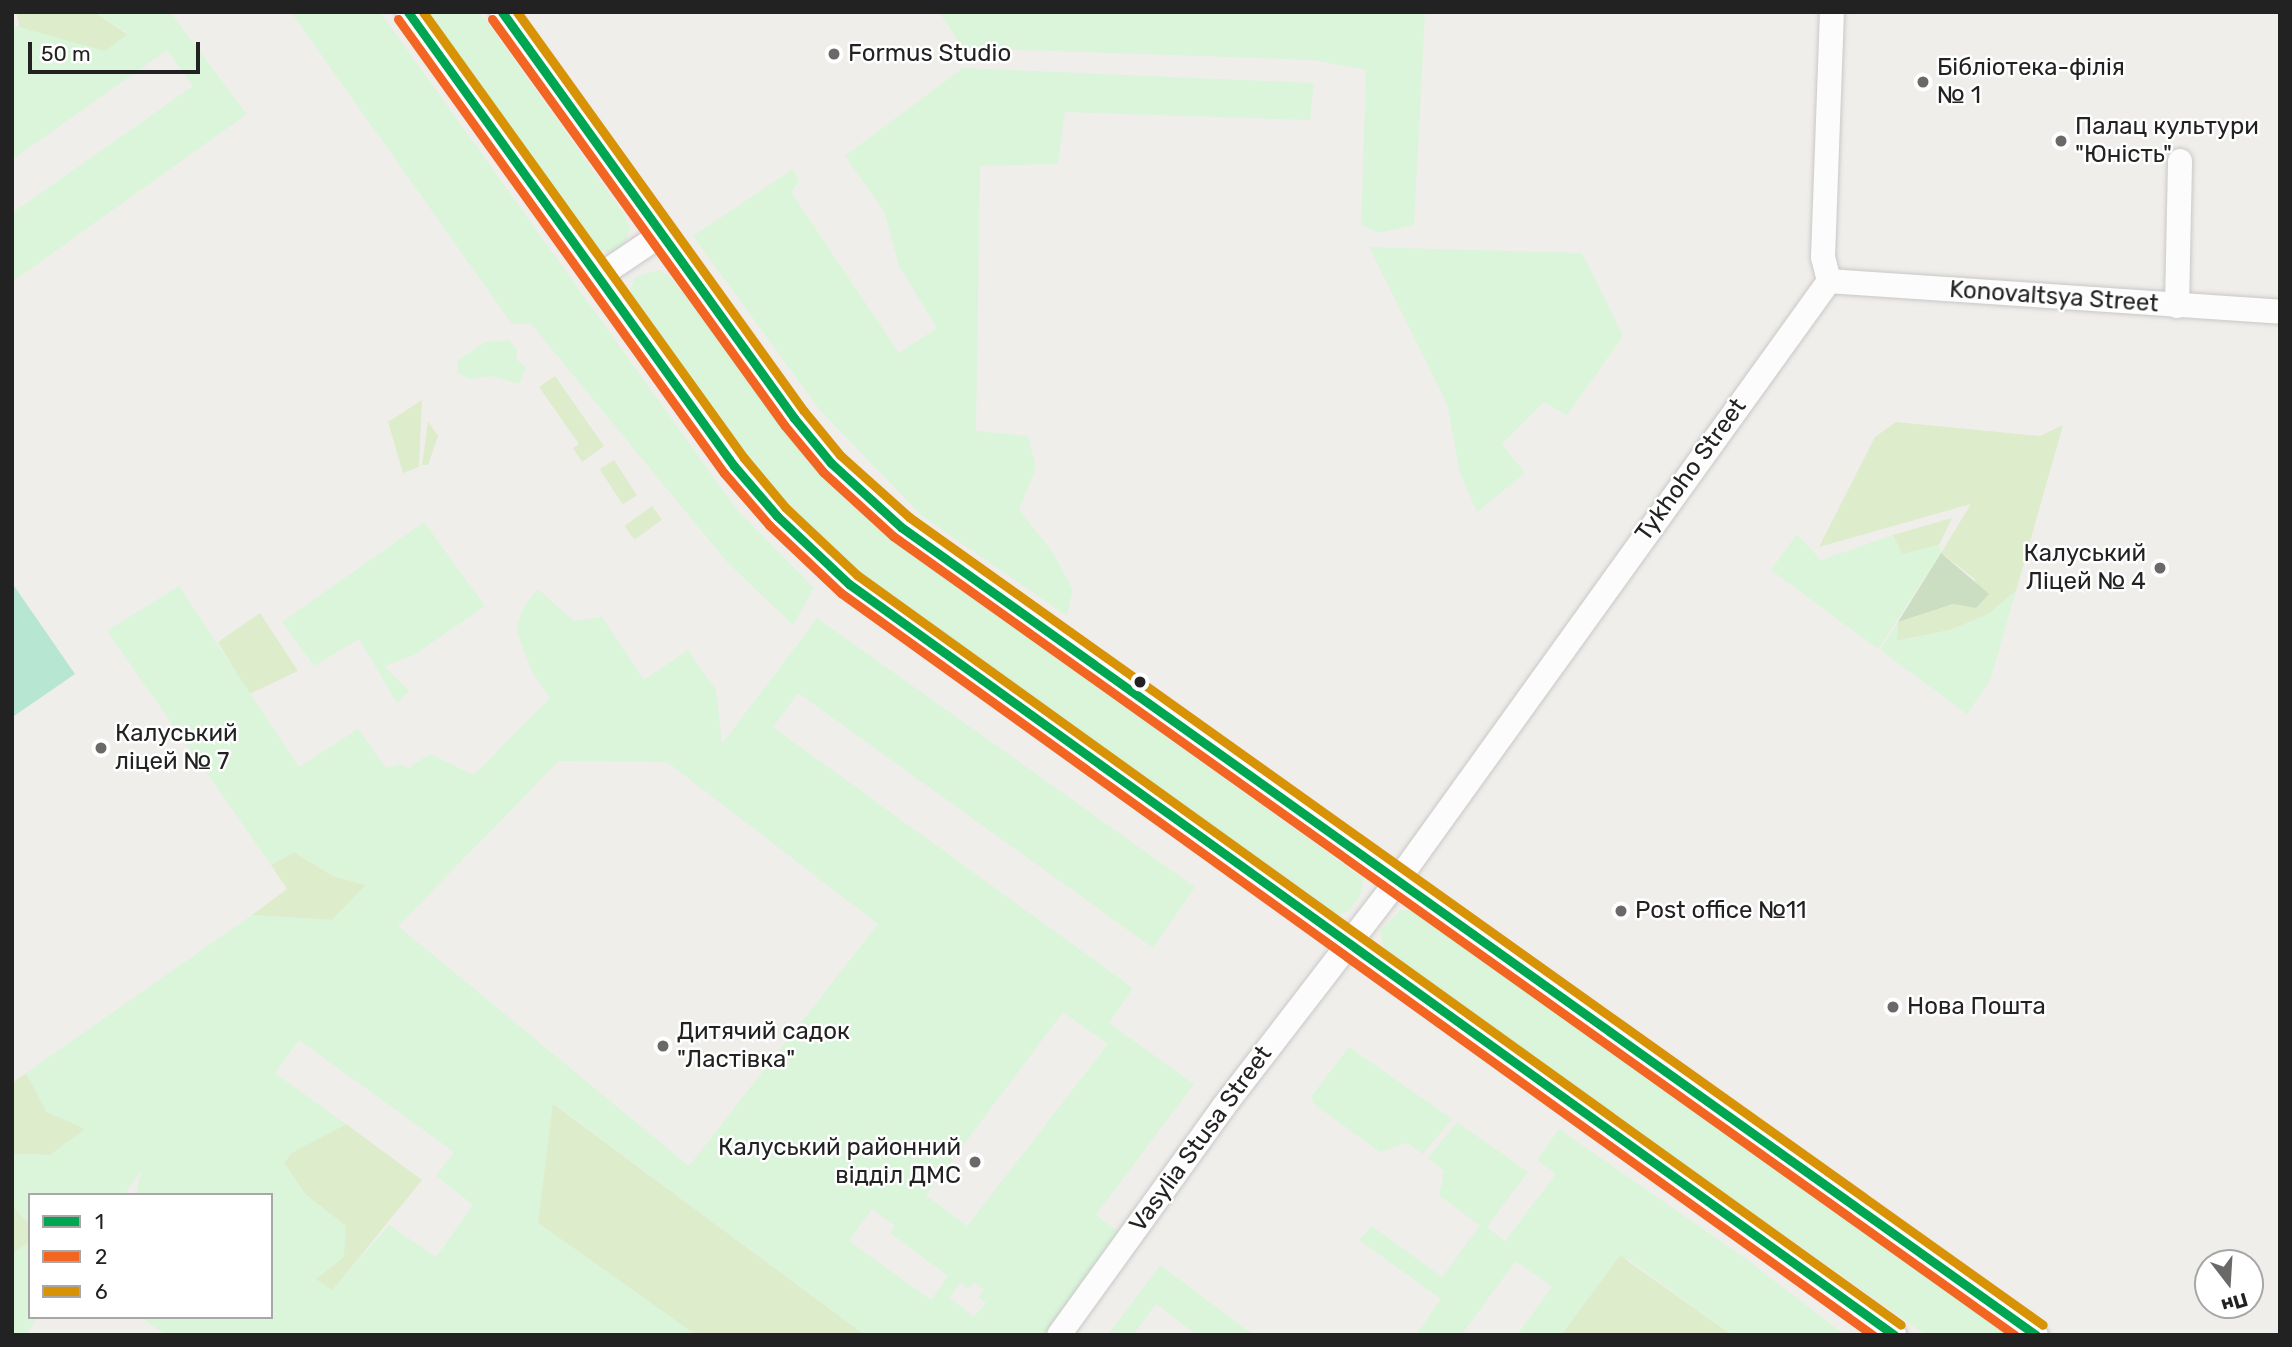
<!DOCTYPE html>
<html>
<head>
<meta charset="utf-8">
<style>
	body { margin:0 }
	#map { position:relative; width:2292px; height:1347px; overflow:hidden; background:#f0eeeb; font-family:Rubik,sans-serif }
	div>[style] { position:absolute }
	.grass>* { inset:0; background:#ddeccb; transform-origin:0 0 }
	.forest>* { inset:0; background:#cbdec1 }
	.park>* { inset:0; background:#daf5da }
	.pitch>* { inset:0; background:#b7e6d2 }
	.roads { filter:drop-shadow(0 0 2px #c9c8c7) drop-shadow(0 0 2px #c9c8c7) }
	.minor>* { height:24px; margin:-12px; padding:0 12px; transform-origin:12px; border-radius:12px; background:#fdfcfc }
	.bus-1>* { height:9px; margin:-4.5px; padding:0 4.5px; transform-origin:4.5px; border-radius:4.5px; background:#00a651 }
	.bus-2>* { height:9px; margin:-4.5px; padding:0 4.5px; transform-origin:4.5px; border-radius:4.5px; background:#f26522 }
	.bus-3>* { height:9px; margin:-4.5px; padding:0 4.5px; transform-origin:4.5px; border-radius:4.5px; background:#d79205 }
	.dots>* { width:19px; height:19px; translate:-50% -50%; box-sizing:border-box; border:4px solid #fff; border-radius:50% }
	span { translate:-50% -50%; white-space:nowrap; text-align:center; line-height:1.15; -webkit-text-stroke:5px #fff; paint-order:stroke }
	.poi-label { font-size:24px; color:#222 }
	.left { translate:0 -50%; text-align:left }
	.right { translate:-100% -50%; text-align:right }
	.street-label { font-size:24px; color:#222 }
	.frame { position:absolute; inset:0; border:14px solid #222; pointer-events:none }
	.legend { position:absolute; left:28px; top:1193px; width:245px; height:126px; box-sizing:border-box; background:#fff; border:2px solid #a7a7a7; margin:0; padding:9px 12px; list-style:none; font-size:21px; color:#222 }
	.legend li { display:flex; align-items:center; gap:14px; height:35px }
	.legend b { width:35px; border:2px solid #a7a7a7 }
	.north { position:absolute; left:2194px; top:1249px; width:70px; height:70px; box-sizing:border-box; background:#fff; border:2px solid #a7a7a7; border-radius:50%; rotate:163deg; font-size:19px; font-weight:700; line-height:28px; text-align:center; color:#222 }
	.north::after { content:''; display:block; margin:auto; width:24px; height:32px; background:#6a6968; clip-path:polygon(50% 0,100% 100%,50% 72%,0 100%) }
	.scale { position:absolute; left:28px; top:42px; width:172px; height:32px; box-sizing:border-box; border:4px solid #222; border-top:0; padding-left:9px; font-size:21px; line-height:24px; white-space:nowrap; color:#222; -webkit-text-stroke:5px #fff; paint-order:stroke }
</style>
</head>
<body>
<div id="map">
	<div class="grass">
		<i style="clip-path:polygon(16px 12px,94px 12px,128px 35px,105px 51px,25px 51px)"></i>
		<i style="clip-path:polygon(555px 376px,604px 446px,582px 462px,573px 448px,579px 444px,539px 387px)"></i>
		<i style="clip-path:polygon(422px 400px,419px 467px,403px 473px,388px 422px)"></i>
		<i style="clip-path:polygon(428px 421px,438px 436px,428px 465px,422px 465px)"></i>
		<i style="clip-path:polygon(1896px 422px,2040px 436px,2063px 425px,2016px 591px,1987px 615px,1950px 630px,1896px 641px,1898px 622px,1953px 604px,1976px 608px,1975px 579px,1941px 553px,1971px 504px,1819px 547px,1875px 437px)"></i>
		<i style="left:614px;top:460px;width:42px;height:17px;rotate:57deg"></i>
		<i style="left:652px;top:506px;width:17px;height:34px;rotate:54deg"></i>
		<i style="clip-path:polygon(1952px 518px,1939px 545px,1902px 554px,1893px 535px)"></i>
		<i style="clip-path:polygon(260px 613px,298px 671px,249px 694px,218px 642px)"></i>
		<i style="clip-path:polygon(294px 852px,333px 876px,366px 885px,332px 920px,252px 915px,287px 889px,271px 865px)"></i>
		<i style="clip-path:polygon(26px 1073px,47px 1112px,86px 1129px,50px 1155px,12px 1154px,12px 1083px)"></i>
		<i style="clip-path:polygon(552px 1103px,865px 1335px,696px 1335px,538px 1223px)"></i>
		<i style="clip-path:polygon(346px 1124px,422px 1180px,332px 1291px,315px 1279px,346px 1226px,306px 1195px,284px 1163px,291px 1153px)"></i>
		<i style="clip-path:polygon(12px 1205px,30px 1225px,30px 1242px,12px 1254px)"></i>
		<i style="clip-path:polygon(1621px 1254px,1629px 1262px,1732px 1335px,1561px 1335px)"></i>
	</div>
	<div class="forest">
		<i style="clip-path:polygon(1941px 553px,1989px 594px,1976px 608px,1953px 604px,1898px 622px)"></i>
	</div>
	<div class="park">
		<i style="clip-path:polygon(94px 12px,170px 12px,247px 114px,12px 282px,12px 213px,193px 86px,167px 50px,12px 160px,12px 25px,105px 51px,128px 34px)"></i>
		<i style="clip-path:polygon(291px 12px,380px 12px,737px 510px,814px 588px,793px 625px,728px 563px,531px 324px,512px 324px)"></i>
		<i style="clip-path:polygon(424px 12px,480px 12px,623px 213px,630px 228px,625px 244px,611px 253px,594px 248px,585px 238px)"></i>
		<i style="clip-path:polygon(939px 12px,1425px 12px,1414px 225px,1378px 233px,1361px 225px,1366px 70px,1313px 60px,963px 48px)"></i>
		<i style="clip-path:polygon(963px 68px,1314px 83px,1310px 120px,1065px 112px,1058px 164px,980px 166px,976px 431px,1028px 436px,1036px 467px,1019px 510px,1052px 551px,1073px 590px,1067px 616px,922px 516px,819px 409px,693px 236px,793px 169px,799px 182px,791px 192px,899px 353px,937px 328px,899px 266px,884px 211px,845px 156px)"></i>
		<i style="clip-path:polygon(1369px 247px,1582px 253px,1623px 336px,1567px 415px,1544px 402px,1502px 444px,1525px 473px,1477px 512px,1460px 473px,1447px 404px)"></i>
		<i style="clip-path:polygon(659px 270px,674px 281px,812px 466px,847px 501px,890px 538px,1363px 878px,1361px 894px,1350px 910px,1333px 918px,862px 576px,808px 529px,742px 455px,636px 309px,630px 292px,634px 278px)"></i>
		<i style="clip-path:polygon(509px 340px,517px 350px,516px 359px,526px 367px,519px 384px,491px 376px,471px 379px,458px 373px,457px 361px,485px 342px)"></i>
		<i style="clip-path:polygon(424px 522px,485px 606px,414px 655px,384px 666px,409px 691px,397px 703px,359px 639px,314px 666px,282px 622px)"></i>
		<i style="clip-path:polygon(1797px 534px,1821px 560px,1893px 535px,1902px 554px,1939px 545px,1941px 553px,1878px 649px,1771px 570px)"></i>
		<i style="clip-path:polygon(evenodd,179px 586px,299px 767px,358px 729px,386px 768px,401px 764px,408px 768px,430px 754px,474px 775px,550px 698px,532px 672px,516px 630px,523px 608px,538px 589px,574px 621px,602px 617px,644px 680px,688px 650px,716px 690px,722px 744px,817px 618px,1195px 887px,1153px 948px,798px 693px,773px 727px,1133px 988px,1109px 1023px,1194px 1084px,1096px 1215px,1123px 1235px,1069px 1335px,865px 1335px,553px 1103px,538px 1223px,696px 1335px,166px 1335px,141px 1317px,271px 1317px,271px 1195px,136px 1195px,141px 1171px,124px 1195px,30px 1195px,30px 1225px,12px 1205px,12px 1154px,50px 1155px,85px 1129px,47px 1112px,26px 1073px,252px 915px,332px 920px,366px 885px,333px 876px,295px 852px,271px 865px,107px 631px,179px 586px,559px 761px,667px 762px,878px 924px,689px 1166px,398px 926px,559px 761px,179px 586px,1063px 1012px,1108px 1044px,967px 1226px,926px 1195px,1063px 1012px,179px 586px,299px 1040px,454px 1152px,436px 1176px,473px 1205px,436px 1257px,389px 1225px,332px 1290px,316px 1279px,344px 1257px,346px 1226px,306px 1195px,284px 1163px,291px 1153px,346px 1124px,275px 1073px,299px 1040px,179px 586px,872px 1209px,895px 1226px,890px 1233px,948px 1276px,931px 1300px,849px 1241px,872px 1209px,179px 586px,974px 1282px,984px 1290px,978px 1297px,986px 1303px,974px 1317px,949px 1297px,961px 1283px,969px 1289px,974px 1282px)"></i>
		<i style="clip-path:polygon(2016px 591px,1990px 681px,1967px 714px,1880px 650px,1898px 622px,1897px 641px,1950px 630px,1987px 615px)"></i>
		<i style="clip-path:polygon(1401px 910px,1416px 910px,2018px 1335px,1926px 1335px,1385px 953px,1380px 931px)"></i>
		<i style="clip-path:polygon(1349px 1047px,1452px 1119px,1423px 1154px,1407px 1143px,1380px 1152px,1314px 1104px,1311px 1097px)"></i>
		<i style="clip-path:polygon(1457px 1122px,1528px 1172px,1487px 1227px,1505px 1241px,1556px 1174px,1537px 1160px,1559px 1129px,1742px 1256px,1845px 1335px,1732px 1335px,1621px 1254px,1561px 1335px,1517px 1335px,1552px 1287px,1516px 1261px,1461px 1335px,1416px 1335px,1441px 1299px,1359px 1240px,1372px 1226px,1442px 1277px,1480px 1226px,1439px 1195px,1444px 1171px,1428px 1158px)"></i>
		<i style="clip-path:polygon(30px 1242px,30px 1317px,38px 1317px,26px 1335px,12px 1335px,12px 1254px)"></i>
		<i style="clip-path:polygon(1160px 1265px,1254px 1335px,1197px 1335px,1156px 1304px,1133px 1335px,1108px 1335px)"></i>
	</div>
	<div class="pitch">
		<i style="clip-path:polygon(12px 583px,75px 674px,14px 716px,12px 715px)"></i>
	</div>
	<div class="roads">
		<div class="minor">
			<i style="left:408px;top:12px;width:559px;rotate:54.32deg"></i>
			<i style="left:734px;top:466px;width:66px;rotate:49.3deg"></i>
			<i style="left:777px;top:516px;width:99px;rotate:43.4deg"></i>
			<i style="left:849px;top:584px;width:1287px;rotate:35.7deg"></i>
			<i style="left:502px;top:12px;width:500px;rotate:54.28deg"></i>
			<i style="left:794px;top:418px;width:58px;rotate:50.6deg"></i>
			<i style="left:831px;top:463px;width:95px;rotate:42.4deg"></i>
			<i style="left:901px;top:527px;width:1393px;rotate:35.45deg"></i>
			<i style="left:598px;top:277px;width:77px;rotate:-33.9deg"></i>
			<i style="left:1829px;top:281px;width:452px;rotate:3.9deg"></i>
			<i style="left:2177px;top:306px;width:145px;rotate:-88.8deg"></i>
			<i style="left:1059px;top:1335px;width:282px;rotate:-54.2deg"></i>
			<i style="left:1224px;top:1106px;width:285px;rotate:-52.4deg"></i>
			<i style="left:1398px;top:880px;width:738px;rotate:-54.26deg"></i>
			<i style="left:1829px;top:281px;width:25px;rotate:-104deg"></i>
			<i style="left:1823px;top:257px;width:245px;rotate:-87.9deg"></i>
		</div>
	</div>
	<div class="bus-1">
		<i style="left:408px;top:12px;width:559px;rotate:54.32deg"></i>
		<i style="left:734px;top:466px;width:66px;rotate:49.3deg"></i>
		<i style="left:777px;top:516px;width:99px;rotate:43.4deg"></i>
		<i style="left:849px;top:584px;width:1287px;rotate:35.7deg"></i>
		<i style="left:502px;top:12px;width:500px;rotate:54.28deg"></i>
		<i style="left:794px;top:418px;width:58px;rotate:50.6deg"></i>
		<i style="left:831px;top:463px;width:95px;rotate:42.4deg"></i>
		<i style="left:901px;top:527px;width:1393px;rotate:35.45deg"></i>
	</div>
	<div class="bus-2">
		<i style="left:398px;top:19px;width:559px;rotate:54.32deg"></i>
		<i style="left:724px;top:473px;width:69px;rotate:49.1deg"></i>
		<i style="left:769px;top:525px;width:99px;rotate:43.4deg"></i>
		<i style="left:841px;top:593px;width:1271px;rotate:35.72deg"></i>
		<i style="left:492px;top:19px;width:501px;rotate:54.25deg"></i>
		<i style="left:785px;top:426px;width:60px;rotate:50.4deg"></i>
		<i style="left:823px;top:472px;width:95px;rotate:42.4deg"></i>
		<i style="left:893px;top:536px;width:1377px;rotate:35.46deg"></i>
	</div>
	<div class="bus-3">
		<i style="left:423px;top:12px;width:550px;rotate:54.26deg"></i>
		<i style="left:744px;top:458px;width:65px;rotate:50deg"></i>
		<i style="left:786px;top:508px;width:98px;rotate:43.3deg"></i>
		<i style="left:857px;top:575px;width:1285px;rotate:35.69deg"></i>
		<i style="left:517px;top:12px;width:491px;rotate:54.3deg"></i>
		<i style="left:804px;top:411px;width:57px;rotate:50.7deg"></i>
		<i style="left:840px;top:455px;width:93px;rotate:41.9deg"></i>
		<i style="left:909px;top:517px;width:1392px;rotate:35.47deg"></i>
	</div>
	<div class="dots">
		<i style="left:834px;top:54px;background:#6a6968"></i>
		<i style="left:1923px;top:82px;background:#6a6968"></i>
		<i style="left:2061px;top:141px;background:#6a6968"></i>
		<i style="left:2160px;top:568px;background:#6a6968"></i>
		<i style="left:1140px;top:682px;background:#222"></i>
		<i style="left:101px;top:748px;background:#6a6968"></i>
		<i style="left:1621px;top:911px;background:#6a6968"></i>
		<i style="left:1893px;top:1007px;background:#6a6968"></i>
		<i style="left:663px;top:1046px;background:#6a6968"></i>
		<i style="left:975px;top:1162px;background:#6a6968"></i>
	</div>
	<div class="poi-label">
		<span class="left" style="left:848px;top:54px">Formus Studio</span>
		<span class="left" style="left:1937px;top:82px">Бібліотека-філія<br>№ 1</span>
		<span class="left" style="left:2075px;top:141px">Палац культури<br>"Юність"</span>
		<span class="right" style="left:2146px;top:568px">Калуський<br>Ліцей № 4</span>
		<span class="left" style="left:115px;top:748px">Калуський<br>ліцей № 7</span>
		<span class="left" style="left:1635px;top:911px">Post office №11</span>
		<span class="left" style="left:1907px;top:1007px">Нова Пошта</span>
		<span class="left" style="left:677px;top:1046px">Дитячий садок<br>"Ластівка"</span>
		<span class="right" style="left:961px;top:1162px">Калуський районний<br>відділ ДМС</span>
	</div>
	<div class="street-label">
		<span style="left:2054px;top:297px;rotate:4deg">Konovaltsya Street</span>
		<span style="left:1691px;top:470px;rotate:-54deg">Tykhoho Street</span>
		<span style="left:1201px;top:1139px;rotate:-54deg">Vasylia Stusa Street</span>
	</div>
	<div class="frame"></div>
	<ul class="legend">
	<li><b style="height:9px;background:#00a651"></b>1</li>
	<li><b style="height:9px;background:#f26522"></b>2</li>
	<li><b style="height:9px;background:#d79205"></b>6</li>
	</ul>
	<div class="north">Пн</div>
	<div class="scale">50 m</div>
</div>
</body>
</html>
